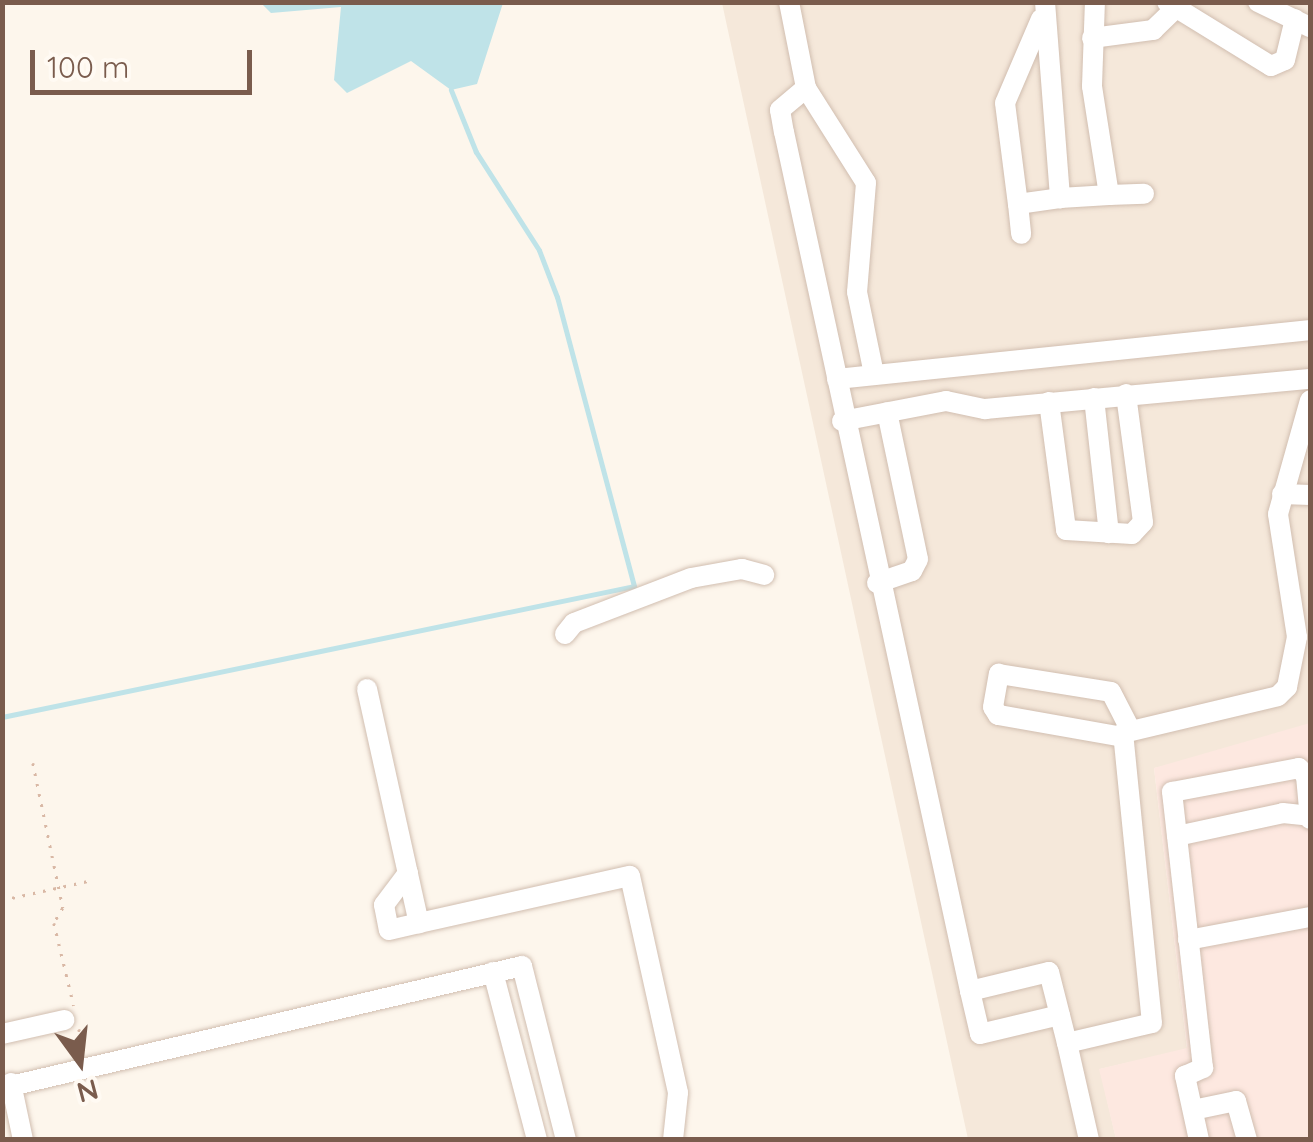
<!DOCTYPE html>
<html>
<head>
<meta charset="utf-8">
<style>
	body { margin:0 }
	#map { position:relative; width:1313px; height:1142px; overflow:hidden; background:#fdf6ec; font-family:Quicksand,sans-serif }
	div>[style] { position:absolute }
	.residential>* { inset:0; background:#f5e8da }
	.commercial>* { inset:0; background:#fde8e0 }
	.water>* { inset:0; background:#bfe3e8 }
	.stream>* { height:5px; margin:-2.5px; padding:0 2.5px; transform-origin:2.5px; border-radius:2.5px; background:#bfe3e8 }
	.path>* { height:2.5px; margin-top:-1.25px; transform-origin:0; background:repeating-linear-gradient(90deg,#d9b8a5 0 2.5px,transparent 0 10.5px) }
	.roads { filter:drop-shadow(0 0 2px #d1beb0) drop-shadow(0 0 2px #d1beb0) }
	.minor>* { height:20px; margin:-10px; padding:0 10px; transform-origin:10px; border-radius:10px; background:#fff }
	span { translate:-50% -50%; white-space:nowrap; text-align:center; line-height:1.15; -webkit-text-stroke:10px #fffaf3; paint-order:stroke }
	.frame { position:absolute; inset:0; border:5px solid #7a5c4d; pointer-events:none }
	.north { position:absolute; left:30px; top:1012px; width:100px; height:100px; -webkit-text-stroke:8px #fffaf3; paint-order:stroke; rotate:165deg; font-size:28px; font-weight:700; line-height:40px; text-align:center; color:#7a5c4d }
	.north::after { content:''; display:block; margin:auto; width:35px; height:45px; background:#7a5c4d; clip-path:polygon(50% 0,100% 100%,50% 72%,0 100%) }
	.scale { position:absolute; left:30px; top:50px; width:222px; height:45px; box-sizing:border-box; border:5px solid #7a5c4d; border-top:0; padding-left:12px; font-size:30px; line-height:35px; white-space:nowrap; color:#7a5c4d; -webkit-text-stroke:8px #fffaf3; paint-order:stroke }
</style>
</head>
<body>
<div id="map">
	<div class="residential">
		<i style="clip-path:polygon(722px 3px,1310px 3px,1310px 736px,1154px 768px,1187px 1049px,1100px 1069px,1116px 1139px,968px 1139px)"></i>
	</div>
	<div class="commercial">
		<i style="clip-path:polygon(1310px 723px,1310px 1139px,1116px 1139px,1099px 1069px,1187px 1048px,1154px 768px)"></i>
	</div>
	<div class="water">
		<i style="clip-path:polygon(261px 3px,503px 2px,503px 3px,477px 84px,451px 90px,411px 61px,347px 93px,334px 80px,341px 7px,271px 13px)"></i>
	</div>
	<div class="stream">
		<i style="left:2px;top:717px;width:645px;rotate:-11.71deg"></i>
		<i style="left:634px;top:586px;width:299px;rotate:-104.9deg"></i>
		<i style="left:557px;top:297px;width:50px;rotate:-111deg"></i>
		<i style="left:539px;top:250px;width:117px;rotate:-122.7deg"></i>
		<i style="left:476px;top:152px;width:67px;rotate:-112deg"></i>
	</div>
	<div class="path">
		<i style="left:33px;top:763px;width:148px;rotate:78.3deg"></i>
		<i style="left:63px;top:908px;width:17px;rotate:121deg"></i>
		<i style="left:54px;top:923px;width:85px;rotate:76.5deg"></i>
		<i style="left:2px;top:900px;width:88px;rotate:-12.5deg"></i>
		<i style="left:79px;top:1029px;width:22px;rotate:77deg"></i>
	</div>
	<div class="roads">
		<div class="minor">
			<i style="left:789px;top:2px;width:88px;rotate:78.8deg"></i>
			<i style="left:806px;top:88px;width:112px;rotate:57.7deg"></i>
			<i style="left:866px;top:183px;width:109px;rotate:94.7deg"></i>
			<i style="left:857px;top:292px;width:84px;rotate:78.3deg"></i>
			<i style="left:1045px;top:2px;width:197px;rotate:85.6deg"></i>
			<i style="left:1060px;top:198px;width:49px;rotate:-3.5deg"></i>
			<i style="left:1109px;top:195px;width:110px;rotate:-98.9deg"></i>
			<i style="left:1092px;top:86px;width:84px;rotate:-88deg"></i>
			<i style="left:1167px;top:2px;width:122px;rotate:31.6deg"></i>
			<i style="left:1271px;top:66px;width:15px;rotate:-23deg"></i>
			<i style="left:1285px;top:60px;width:42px;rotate:-76.3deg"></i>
			<i style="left:1258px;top:2px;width:58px;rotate:25.7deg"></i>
			<i style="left:1041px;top:19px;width:91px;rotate:113.2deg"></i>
			<i style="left:1005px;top:103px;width:102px;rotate:82.7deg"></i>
			<i style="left:1018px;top:204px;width:42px;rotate:-8.1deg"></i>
			<i style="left:1092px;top:38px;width:62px;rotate:-7.5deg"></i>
			<i style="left:1153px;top:30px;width:32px;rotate:-44deg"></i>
			<i style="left:806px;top:88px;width:34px;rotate:140deg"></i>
			<i style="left:780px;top:110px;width:22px;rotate:80deg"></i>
			<i style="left:784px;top:132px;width:879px;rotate:77.78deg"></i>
			<i style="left:970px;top:991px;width:81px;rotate:-13.5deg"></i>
			<i style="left:1049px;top:972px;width:73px;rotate:75.8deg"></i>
			<i style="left:1067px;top:1043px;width:87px;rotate:-13.2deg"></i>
			<i style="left:1152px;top:1023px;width:291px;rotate:-95.7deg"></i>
			<i style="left:1123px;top:733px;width:159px;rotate:-13.4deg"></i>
			<i style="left:1278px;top:696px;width:13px;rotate:-45deg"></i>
			<i style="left:1287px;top:687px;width:51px;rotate:-78.7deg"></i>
			<i style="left:1297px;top:637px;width:124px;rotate:-98.8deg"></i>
			<i style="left:1278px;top:514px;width:118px;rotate:-74.3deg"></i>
			<i style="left:1109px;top:195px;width:35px;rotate:-2deg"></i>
			<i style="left:1018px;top:204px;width:30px;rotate:84deg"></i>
			<i style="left:837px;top:379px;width:476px;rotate:-5.9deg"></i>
			<i style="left:1094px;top:398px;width:136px;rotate:83.7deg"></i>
			<i style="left:1049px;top:402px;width:129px;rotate:82.4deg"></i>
			<i style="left:1066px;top:530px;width:66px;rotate:3.5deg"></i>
			<i style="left:1132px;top:534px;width:16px;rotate:-47deg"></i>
			<i style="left:1143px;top:522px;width:129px;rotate:-97.6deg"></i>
			<i style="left:842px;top:421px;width:106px;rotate:-10.9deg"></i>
			<i style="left:946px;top:401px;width:40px;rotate:12deg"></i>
			<i style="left:985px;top:409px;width:326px;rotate:-5.3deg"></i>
			<i style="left:1282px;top:494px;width:28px;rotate:2deg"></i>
			<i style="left:877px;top:583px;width:37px;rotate:-19deg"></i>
			<i style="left:912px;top:571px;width:13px;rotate:-63deg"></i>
			<i style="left:918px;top:559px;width:150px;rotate:-101.9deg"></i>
			<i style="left:565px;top:634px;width:14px;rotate:-51deg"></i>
			<i style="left:574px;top:623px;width:125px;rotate:-21deg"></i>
			<i style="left:691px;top:578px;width:52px;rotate:-10deg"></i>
			<i style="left:742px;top:569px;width:23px;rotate:15deg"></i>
			<i style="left:367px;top:689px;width:240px;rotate:77.5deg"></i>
			<i style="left:419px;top:923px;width:216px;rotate:-12.6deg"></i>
			<i style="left:630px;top:876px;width:222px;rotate:77.5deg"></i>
			<i style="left:678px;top:1093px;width:47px;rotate:96.1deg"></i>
			<i style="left:1123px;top:737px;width:127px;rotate:-170deg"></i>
			<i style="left:998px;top:715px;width:9px;rotate:-122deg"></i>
			<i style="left:993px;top:707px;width:34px;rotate:-80deg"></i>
			<i style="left:999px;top:674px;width:113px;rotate:9.1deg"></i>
			<i style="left:1111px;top:692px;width:42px;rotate:62.8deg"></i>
			<i style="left:1177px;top:836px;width:108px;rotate:-12.2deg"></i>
			<i style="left:1283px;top:813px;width:27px;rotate:6deg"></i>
			<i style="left:408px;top:873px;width:40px;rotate:127deg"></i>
			<i style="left:384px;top:905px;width:25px;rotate:79deg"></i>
			<i style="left:389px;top:930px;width:31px;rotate:-13deg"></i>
			<i style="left:1188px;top:940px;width:124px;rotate:-10.7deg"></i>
			<i style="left:493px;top:972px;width:174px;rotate:75.3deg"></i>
			<i style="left:970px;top:991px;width:44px;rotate:76.9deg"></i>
			<i style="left:980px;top:1034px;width:82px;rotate:-13.4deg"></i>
			<i style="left:2px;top:1034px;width:64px;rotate:-12.7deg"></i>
			<i style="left:1067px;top:1043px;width:99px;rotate:77.2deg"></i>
			<i style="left:11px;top:1083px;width:58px;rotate:78.1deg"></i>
			<i style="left:2px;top:1088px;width:534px;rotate:-13.2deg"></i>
			<i style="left:522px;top:966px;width:179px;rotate:75.8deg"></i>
			<i style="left:1193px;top:1110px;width:44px;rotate:-11.8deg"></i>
			<i style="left:1236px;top:1101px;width:41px;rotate:74.2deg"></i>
			<i style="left:1199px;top:1140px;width:66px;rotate:-102.3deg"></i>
			<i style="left:1185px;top:1076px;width:20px;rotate:-24deg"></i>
			<i style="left:1203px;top:1068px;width:278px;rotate:-96.4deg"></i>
			<i style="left:1172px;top:792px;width:129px;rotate:-10.7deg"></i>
			<i style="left:1299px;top:768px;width:11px;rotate:49deg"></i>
			<i style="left:1306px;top:776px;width:43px;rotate:84.7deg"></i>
		</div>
	</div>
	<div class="frame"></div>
	<div class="north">N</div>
	<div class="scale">100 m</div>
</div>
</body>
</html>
